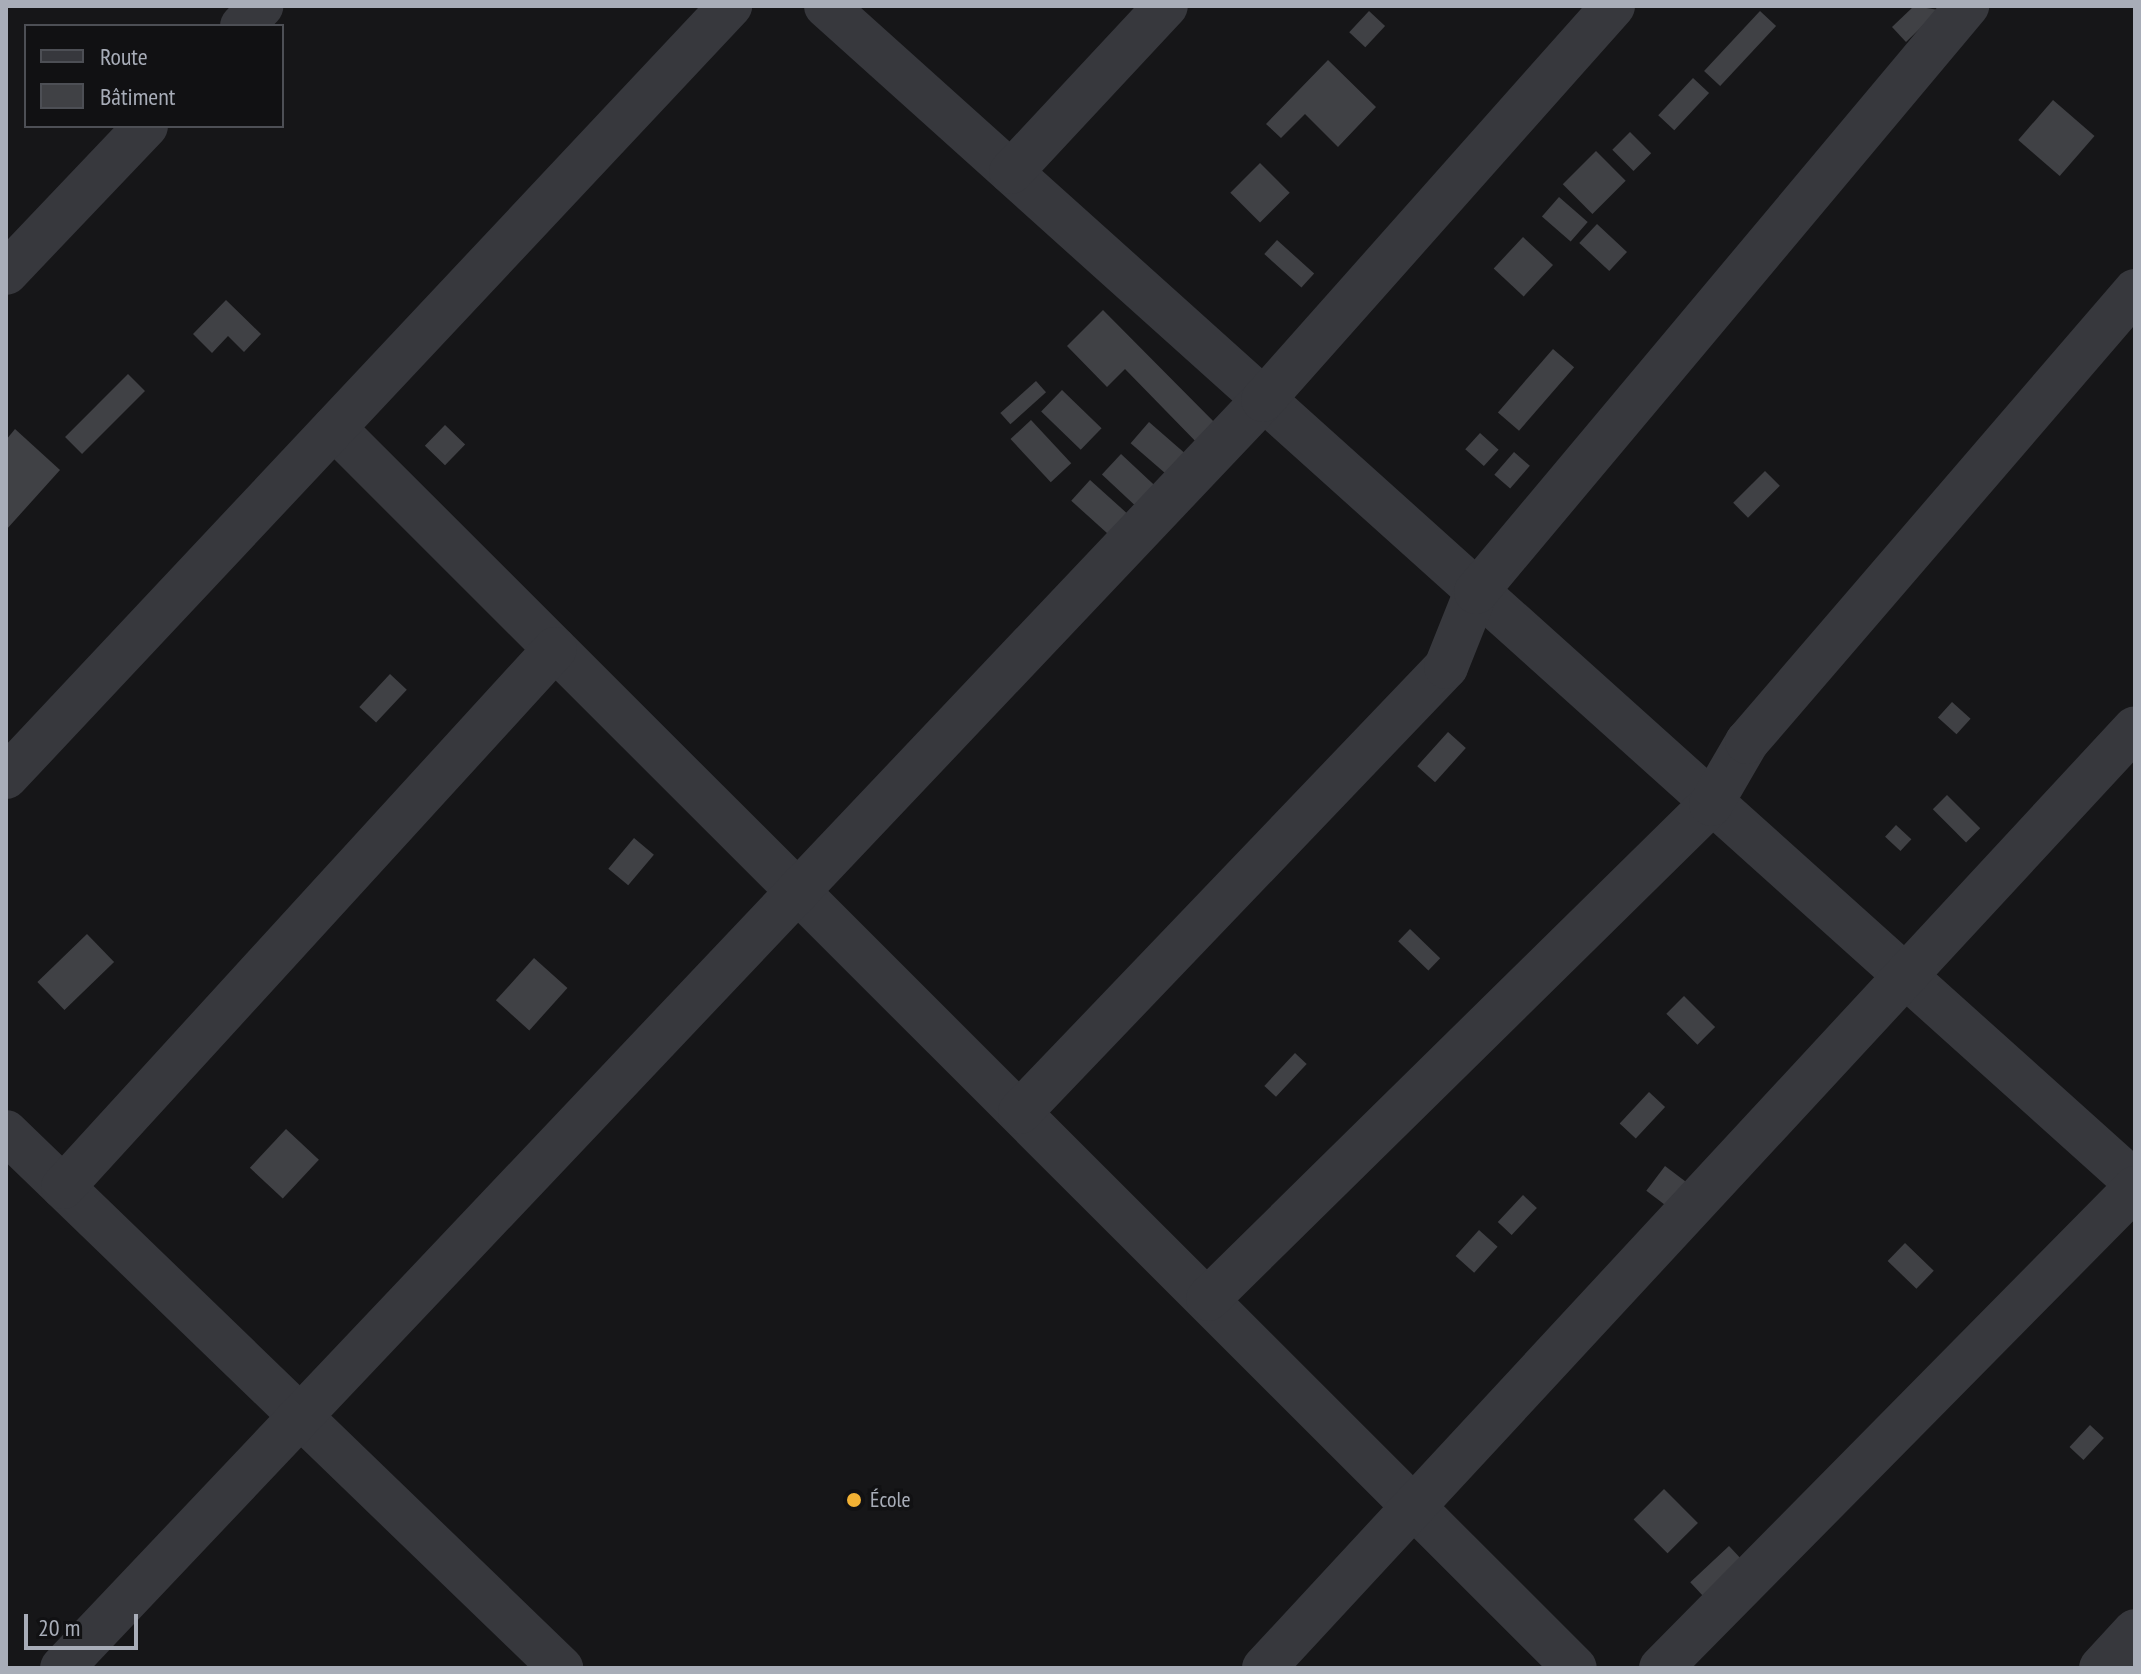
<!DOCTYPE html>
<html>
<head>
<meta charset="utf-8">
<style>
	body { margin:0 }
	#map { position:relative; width:2141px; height:1674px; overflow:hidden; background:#161618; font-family:"PT Sans Narrow",sans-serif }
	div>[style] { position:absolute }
	.building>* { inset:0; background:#404145; transform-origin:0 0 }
	.minor>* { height:44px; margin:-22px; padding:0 22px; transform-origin:22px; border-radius:22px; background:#37383d }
	.dots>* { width:22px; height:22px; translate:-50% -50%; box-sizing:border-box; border:4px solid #111113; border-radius:50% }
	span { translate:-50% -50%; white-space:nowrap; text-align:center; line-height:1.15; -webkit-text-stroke:7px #111113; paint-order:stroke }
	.poi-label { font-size:22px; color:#a8adb8 }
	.left { translate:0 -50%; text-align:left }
	.frame { position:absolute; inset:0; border:8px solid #a8adb8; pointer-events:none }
	.legend { position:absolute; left:24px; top:24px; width:260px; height:104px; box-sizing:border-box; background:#111113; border:2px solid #4d4f55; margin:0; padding:10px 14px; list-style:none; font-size:24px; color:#a8adb8 }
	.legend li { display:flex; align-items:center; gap:16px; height:40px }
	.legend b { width:40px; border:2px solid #4d4f55 }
	.scale { position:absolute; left:24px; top:1614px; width:114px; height:36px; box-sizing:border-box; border:4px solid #a8adb8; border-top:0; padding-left:10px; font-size:24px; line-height:28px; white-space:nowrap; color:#a8adb8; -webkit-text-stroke:6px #111113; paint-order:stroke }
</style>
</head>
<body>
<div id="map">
	<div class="building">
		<i style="clip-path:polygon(1914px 6px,1939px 10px,1906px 42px,1892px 27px)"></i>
		<i style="left:1369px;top:11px;width:22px;height:29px;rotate:43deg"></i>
		<i style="left:1760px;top:11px;width:22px;height:82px;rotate:43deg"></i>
		<i style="clip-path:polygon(1328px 60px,1376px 107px,1338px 147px,1305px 114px,1281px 138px,1266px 124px)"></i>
		<i style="left:1693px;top:78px;width:22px;height:51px;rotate:43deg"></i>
		<i style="left:2053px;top:100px;width:55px;height:53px;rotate:41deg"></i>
		<i style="left:1630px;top:132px;width:30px;height:25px;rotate:45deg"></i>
		<i style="left:1596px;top:151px;width:42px;height:47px;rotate:45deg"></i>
		<i style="left:1260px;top:163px;width:42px;height:42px;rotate:45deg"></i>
		<i style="left:1559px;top:197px;width:38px;height:26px;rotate:41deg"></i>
		<i style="left:1597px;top:224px;width:41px;height:26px;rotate:43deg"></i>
		<i style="left:1523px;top:237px;width:41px;height:43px;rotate:43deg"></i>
		<i style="left:1277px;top:240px;width:50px;height:19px;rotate:42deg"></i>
		<i style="clip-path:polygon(226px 300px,261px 334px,244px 352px,228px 336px,212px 353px,193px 334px)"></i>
		<i style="clip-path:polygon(1103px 310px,1223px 431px,1204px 450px,1125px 369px,1107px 387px,1067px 346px)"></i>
		<i style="left:1553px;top:349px;width:28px;height:84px;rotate:41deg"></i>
		<i style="left:128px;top:374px;width:24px;height:89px;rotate:45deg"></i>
		<i style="left:1036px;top:381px;width:15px;height:48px;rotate:48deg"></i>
		<i style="left:1062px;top:390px;width:55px;height:30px;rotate:44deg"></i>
		<i style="left:1031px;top:420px;width:59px;height:28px;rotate:47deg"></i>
		<i style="left:1149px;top:422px;width:57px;height:28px;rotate:41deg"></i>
		<i style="left:445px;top:425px;width:28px;height:29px;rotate:44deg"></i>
		<i style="clip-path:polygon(15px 429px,60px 470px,6px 530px,6px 440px)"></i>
		<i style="left:1480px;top:433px;width:25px;height:22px;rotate:42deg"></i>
		<i style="left:1514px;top:452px;width:21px;height:30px;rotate:41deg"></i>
		<i style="left:1121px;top:454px;width:52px;height:28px;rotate:43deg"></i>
		<i style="left:1765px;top:471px;width:21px;height:45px;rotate:45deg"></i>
		<i style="left:1090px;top:480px;width:57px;height:28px;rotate:42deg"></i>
		<i style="left:390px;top:674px;width:23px;height:45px;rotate:43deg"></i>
		<i style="left:1952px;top:702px;width:25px;height:21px;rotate:42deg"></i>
		<i style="left:1448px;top:732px;width:24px;height:46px;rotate:42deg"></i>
		<i style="left:1947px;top:795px;width:47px;height:20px;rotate:45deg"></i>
		<i style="left:1896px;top:825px;width:21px;height:16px;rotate:43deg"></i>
		<i style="left:634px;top:838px;width:26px;height:40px;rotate:40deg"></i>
		<i style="left:1410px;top:929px;width:42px;height:17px;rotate:44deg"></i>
		<i style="left:87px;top:934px;width:39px;height:69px;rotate:46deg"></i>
		<i style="left:534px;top:958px;width:45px;height:57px;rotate:42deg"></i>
		<i style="left:1684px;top:996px;width:44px;height:25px;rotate:45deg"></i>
		<i style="left:1295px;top:1053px;width:16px;height:45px;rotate:43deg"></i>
		<i style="left:1649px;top:1092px;width:22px;height:43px;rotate:43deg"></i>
		<i style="left:286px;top:1129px;width:45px;height:53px;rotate:43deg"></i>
		<i style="left:1665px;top:1166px;width:31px;height:31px;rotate:37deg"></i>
		<i style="left:1523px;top:1195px;width:19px;height:37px;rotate:43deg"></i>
		<i style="left:1479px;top:1230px;width:25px;height:35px;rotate:42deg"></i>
		<i style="left:1905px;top:1243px;width:40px;height:25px;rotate:44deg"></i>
		<i style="left:2090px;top:1425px;width:19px;height:30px;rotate:43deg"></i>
		<i style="left:1664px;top:1489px;width:48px;height:43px;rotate:45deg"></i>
		<i style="left:1729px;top:1546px;width:25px;height:53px;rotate:47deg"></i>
	</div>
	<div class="minor">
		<i style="left:826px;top:6px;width:1760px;rotate:41.94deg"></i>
		<i style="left:242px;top:26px;width:28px;rotate:-46deg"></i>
		<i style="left:1011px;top:172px;width:227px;rotate:-47deg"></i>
		<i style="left:6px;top:273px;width:203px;rotate:-46.4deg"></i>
		<i style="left:334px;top:428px;width:1754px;rotate:44.98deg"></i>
		<i style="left:6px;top:777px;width:1058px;rotate:-46.8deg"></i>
		<i style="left:1020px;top:1112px;width:616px;rotate:-46.25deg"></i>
		<i style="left:1446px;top:667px;width:81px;rotate:-68.2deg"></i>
		<i style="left:1476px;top:592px;width:765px;rotate:-50.04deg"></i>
		<i style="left:6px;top:1132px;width:772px;rotate:44deg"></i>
		<i style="left:63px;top:1187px;width:729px;rotate:-47.56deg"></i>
		<i style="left:1208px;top:1299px;width:706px;rotate:-44.54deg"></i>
		<i style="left:1711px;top:804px;width:72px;rotate:-59.9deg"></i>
		<i style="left:1747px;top:742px;width:595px;rotate:-49.29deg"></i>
		<i style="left:62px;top:1668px;width:1746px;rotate:-46.55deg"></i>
		<i style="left:1263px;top:400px;width:527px;rotate:-48.38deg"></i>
		<i style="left:1264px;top:1668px;width:1281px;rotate:-47.18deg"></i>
		<i style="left:1661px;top:1668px;width:675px;rotate:-45.36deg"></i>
		<i style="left:2101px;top:1668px;width:50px;rotate:-47.4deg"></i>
	</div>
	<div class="dots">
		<i style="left:854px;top:1500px;background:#f2b134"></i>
	</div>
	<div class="poi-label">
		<span class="left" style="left:870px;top:1500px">École</span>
	</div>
	<div class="frame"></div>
	<ul class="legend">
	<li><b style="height:10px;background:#37383d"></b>Route</li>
	<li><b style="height:22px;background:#404145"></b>Bâtiment</li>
	</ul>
	<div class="scale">20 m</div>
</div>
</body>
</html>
